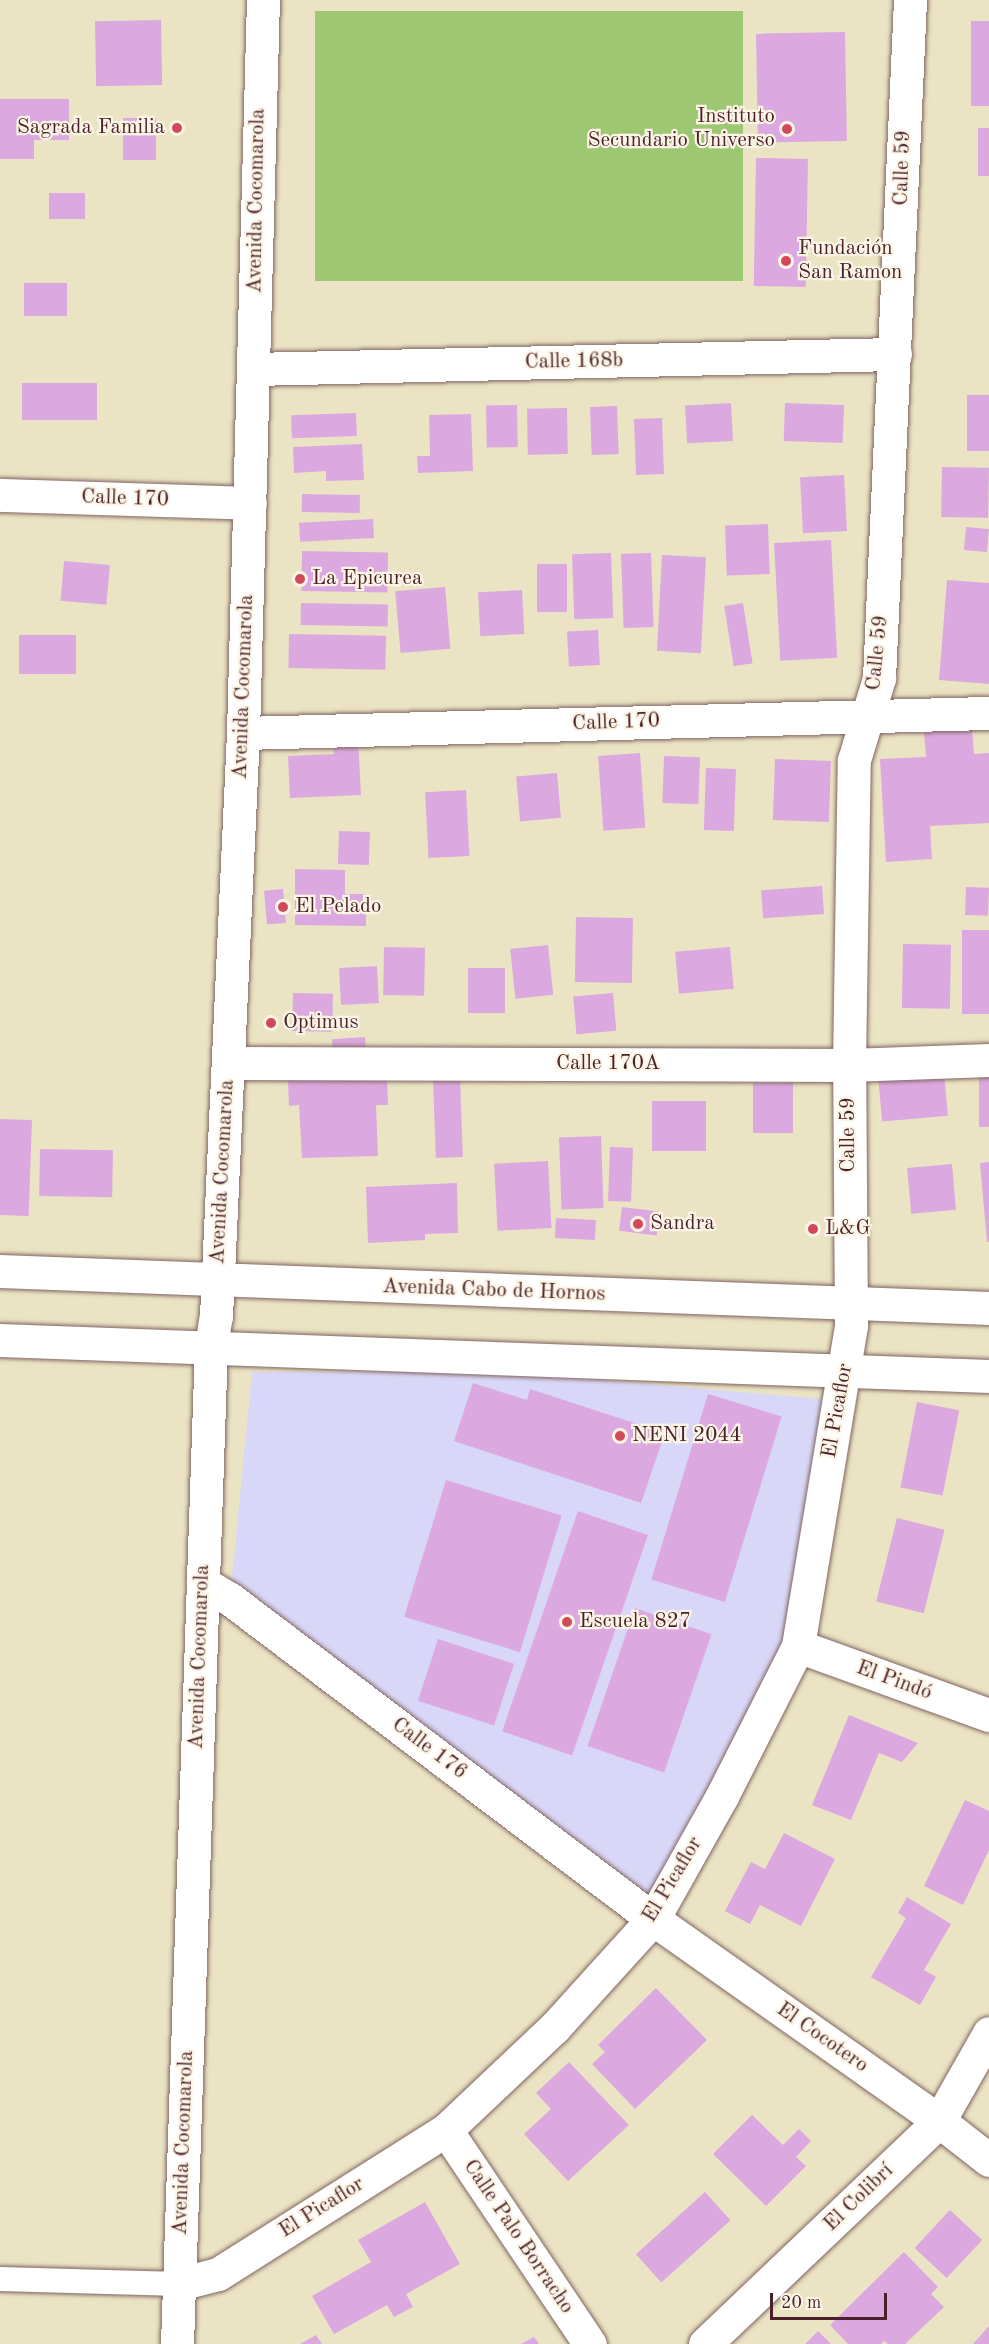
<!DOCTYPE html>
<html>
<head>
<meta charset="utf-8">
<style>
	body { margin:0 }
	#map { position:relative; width:989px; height:2344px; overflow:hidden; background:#eae4c4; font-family:"Old Standard TT",serif }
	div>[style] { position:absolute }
	.built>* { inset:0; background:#d9d7f8 }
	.green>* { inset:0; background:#9ec773; transform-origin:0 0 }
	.building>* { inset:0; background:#dba9e0; transform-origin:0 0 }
	.roads { filter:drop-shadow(0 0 2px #826461) drop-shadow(0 0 2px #826461) }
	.service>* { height:24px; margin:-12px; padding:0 12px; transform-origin:12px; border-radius:12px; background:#fff }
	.minor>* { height:33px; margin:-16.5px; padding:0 16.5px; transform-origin:16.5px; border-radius:16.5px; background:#fff }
	.secondary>* { height:33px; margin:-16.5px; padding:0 16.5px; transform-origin:16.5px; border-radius:16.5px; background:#fff }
	.primary>* { height:33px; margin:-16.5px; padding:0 16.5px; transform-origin:16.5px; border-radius:16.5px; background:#fff }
	.dots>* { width:16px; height:16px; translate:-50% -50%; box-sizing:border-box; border:3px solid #fcf5e5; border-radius:50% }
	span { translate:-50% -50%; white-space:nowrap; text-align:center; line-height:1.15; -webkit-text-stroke:4.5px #fcf5e5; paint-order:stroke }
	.poi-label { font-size:21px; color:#4a1f2b }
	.right { translate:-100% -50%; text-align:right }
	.left { translate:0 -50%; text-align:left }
	.street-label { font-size:21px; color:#4a1f2b }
	.scale { position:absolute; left:770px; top:2293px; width:117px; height:27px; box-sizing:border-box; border:3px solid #4a1f2b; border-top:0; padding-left:8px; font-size:18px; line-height:21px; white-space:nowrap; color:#4a1f2b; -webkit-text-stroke:4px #fcf5e5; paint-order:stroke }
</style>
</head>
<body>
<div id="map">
	<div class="built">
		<i style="clip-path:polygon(252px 1372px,504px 1372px,836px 1400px,782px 1646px,653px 1919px,230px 1599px)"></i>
	</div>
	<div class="green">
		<i style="left:315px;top:11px;width:428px;height:270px"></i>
	</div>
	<div class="building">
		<i style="left:161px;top:20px;width:65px;height:66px;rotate:89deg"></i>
		<i style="left:971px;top:21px;width:18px;height:85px"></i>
		<i style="left:845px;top:32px;width:109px;height:89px;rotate:89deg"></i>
		<i style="clip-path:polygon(0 99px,69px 99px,69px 140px,34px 140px,34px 159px,0 159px)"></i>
		<i style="left:156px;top:118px;width:42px;height:33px;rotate:90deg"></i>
		<i style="left:978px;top:128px;width:11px;height:48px"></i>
		<i style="left:756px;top:158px;width:52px;height:128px;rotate:1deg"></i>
		<i style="left:49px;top:193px;width:36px;height:26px"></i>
		<i style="left:67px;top:283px;width:33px;height:43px;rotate:90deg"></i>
		<i style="left:22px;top:383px;width:75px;height:37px"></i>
		<i style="left:989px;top:395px;width:56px;height:22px;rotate:90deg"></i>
		<i style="left:731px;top:403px;width:38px;height:46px;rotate:87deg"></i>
		<i style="left:785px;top:403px;width:59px;height:38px;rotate:2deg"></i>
		<i style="left:517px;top:405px;width:42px;height:31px;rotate:89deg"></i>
		<i style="left:617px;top:406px;width:48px;height:27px;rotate:88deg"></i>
		<i style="left:567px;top:408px;width:46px;height:40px;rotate:89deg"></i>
		<i style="left:356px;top:413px;width:23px;height:65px;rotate:88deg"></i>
		<i style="clip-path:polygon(471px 414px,473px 471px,418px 473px,417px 456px,430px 456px,429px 415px)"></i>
		<i style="left:662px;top:418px;width:56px;height:28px;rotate:88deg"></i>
		<i style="clip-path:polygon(362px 444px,364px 480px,326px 481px,326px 471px,294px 473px,293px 447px)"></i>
		<i style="left:942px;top:467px;width:47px;height:50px;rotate:1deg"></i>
		<i style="left:844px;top:475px;width:56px;height:44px;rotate:87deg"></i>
		<i style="left:302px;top:494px;width:58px;height:18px;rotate:1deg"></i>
		<i style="left:373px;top:519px;width:19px;height:74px;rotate:87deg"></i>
		<i style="left:768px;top:524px;width:50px;height:43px;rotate:88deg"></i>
		<i style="left:966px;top:527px;width:23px;height:23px;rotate:5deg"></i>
		<i style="left:831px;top:540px;width:118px;height:57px;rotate:87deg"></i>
		<i style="left:302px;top:551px;width:86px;height:40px;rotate:1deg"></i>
		<i style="left:611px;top:553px;width:65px;height:39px;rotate:88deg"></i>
		<i style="left:651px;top:553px;width:74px;height:30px;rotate:88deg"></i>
		<i style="left:662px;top:555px;width:44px;height:96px;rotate:3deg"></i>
		<i style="left:64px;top:561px;width:46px;height:40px;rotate:5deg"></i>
		<i style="left:537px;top:564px;width:30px;height:48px"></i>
		<i style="clip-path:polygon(947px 580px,989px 583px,989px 684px,939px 680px)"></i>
		<i style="left:445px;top:587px;width:62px;height:50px;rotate:85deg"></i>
		<i style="left:522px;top:590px;width:44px;height:44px;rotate:87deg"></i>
		<i style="left:301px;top:603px;width:87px;height:22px;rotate:1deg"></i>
		<i style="left:743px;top:603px;width:61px;height:19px;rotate:81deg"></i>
		<i style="left:598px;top:630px;width:35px;height:31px;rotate:87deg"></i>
		<i style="left:289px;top:634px;width:97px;height:34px;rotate:1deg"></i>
		<i style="left:19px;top:635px;width:57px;height:39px"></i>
		<i style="clip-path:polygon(972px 728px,974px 754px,989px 753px,989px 823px,930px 826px,932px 859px,886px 862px,880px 759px,926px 757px,924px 732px)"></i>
		<i style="clip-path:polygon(358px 738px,361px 795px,290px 798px,288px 756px,334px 754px,333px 739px)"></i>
		<i style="left:640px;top:753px;width:75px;height:42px;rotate:86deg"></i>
		<i style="left:664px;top:756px;width:36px;height:47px;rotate:2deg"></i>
		<i style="left:775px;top:759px;width:56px;height:61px;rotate:2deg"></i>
		<i style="left:706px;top:768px;width:30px;height:62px;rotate:2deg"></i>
		<i style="left:557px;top:773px;width:45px;height:41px;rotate:85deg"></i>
		<i style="left:466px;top:790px;width:66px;height:41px;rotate:87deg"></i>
		<i style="left:339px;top:831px;width:31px;height:33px;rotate:2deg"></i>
		<i style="clip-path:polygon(295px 869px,345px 870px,345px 894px,366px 894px,366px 926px,295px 925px)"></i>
		<i style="left:822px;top:886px;width:28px;height:61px;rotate:86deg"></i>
		<i style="left:966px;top:887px;width:23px;height:28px;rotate:2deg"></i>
		<i style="left:283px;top:889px;width:34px;height:19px;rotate:85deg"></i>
		<i style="left:576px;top:917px;width:57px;height:65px;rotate:1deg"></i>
		<i style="left:962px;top:930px;width:27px;height:84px"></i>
		<i style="left:903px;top:944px;width:48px;height:64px;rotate:1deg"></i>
		<i style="left:548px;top:945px;width:50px;height:38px;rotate:84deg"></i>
		<i style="left:384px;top:947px;width:41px;height:48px;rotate:1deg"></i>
		<i style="left:730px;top:947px;width:42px;height:55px;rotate:85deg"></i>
		<i style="left:377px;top:966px;width:37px;height:38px;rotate:87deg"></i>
		<i style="left:468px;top:968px;width:37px;height:45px"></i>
		<i style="left:293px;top:993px;width:40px;height:38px;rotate:1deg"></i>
		<i style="left:613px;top:993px;width:38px;height:40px;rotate:85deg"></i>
		<i style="left:365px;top:1037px;width:16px;height:33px;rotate:86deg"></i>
		<i style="left:979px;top:1066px;width:10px;height:61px"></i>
		<i style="left:944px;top:1072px;width:44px;height:66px;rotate:85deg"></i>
		<i style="clip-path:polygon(387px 1076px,388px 1105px,376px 1105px,378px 1156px,302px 1158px,299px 1105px,289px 1106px,288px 1080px)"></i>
		<i style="left:460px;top:1077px;width:80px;height:27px;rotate:88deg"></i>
		<i style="left:753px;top:1083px;width:40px;height:50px"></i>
		<i style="left:652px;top:1101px;width:54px;height:50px"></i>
		<i style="left:0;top:1119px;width:32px;height:96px;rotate:2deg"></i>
		<i style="left:601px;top:1136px;width:72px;height:42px;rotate:88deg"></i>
		<i style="left:610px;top:1147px;width:23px;height:54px;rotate:2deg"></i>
		<i style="left:40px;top:1149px;width:73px;height:47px;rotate:1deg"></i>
		<i style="left:548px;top:1161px;width:67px;height:54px;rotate:87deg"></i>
		<i style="clip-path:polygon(989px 1162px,989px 1242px,987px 1242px,980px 1163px)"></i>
		<i style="left:952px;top:1164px;width:46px;height:45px;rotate:85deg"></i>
		<i style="clip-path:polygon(457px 1183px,458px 1233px,425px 1234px,425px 1240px,368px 1243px,366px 1187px)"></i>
		<i style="left:622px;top:1207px;width:38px;height:24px;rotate:7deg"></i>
		<i style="left:556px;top:1218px;width:40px;height:20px;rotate:3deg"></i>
		<i style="clip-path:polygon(473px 1383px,527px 1400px,530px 1389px,665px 1433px,641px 1503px,454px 1441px)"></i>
		<i style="left:708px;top:1394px;width:77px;height:194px;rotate:17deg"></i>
		<i style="left:917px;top:1402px;width:43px;height:87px;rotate:11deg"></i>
		<i style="left:446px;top:1480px;width:121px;height:143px;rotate:17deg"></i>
		<i style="left:578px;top:1511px;width:74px;height:233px;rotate:19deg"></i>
		<i style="left:897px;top:1518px;width:49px;height:86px;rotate:14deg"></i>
		<i style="left:635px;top:1608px;width:81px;height:146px;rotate:19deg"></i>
		<i style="left:438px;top:1639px;width:80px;height:65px;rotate:18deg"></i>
		<i style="clip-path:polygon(849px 1715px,918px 1743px,902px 1762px,879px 1753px,851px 1820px,812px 1805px)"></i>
		<i style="clip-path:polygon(965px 1800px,989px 1811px,989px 1850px,963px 1905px,924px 1886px)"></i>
		<i style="clip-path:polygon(784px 1833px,835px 1859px,801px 1926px,760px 1905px,750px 1924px,725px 1911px,751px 1862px,765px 1869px)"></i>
		<i style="clip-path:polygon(907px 1897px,951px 1924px,924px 1970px,936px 1977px,920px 2005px,871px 1977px,906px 1918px,898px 1913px)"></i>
		<i style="clip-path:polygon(656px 1988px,707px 2040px,635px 2109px,592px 2064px,605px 2052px,598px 2045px)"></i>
		<i style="clip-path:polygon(569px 2062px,629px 2125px,568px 2181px,524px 2134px,551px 2109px,536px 2093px)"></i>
		<i style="clip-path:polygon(752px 2115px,783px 2145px,799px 2129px,811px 2141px,796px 2157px,806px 2166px,766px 2206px,713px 2154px)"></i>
		<i style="left:705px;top:2192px;width:38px;height:93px;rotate:48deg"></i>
		<i style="clip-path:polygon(425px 2202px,460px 2264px,406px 2294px,413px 2307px,394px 2317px,387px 2305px,334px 2334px,312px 2296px,371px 2262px,358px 2240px)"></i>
		<i style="left:950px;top:2210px;width:44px;height:52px;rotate:43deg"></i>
		<i style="clip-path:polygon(904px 2252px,938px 2287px,931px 2294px,944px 2307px,905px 2344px,888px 2344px,884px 2341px,881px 2344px,848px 2344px,830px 2325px)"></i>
		<i style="clip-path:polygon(989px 2326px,989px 2344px,973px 2344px)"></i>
		<i style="clip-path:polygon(818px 2331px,831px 2344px,805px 2344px)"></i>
		<i style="clip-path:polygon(316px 2335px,322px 2344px,300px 2344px)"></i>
		<i style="clip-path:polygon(534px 2337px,539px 2344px,521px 2344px)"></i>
	</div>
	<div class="roads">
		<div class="service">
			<i style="left:0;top:2279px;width:179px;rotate:1.6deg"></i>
		</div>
		<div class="minor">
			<i style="left:253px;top:369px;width:642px;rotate:-1.34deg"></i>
			<i style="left:0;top:495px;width:250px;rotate:1.8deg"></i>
			<i style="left:243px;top:733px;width:746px;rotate:-1.54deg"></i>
			<i style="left:228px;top:1063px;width:621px;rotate:0.18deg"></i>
			<i style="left:849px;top:1065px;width:140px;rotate:-2deg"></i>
			<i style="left:203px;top:1583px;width:31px;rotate:31deg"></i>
			<i style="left:230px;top:1599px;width:530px;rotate:37.11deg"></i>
			<i style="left:653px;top:1919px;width:350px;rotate:35.2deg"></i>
			<i style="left:939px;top:2121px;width:63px;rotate:38deg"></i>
			<i style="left:798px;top:1646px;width:203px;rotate:19.9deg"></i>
			<i style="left:446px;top:2130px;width:258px;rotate:56.1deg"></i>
			<i style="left:179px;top:2284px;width:40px;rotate:-14.4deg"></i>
			<i style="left:218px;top:2274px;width:270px;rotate:-32.3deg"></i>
			<i style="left:446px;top:2130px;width:149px;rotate:-43.4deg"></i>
			<i style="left:554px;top:2028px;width:147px;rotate:-47.8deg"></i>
			<i style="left:653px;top:1919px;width:141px;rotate:-60.7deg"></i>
			<i style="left:722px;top:1796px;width:168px;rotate:-63.1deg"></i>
			<i style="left:798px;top:1646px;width:324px;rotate:-80.6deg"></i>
			<i style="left:851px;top:1326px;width:261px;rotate:-90.4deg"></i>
			<i style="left:849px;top:1065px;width:305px;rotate:-89.1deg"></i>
			<i style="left:854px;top:760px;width:86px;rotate:-73deg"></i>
			<i style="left:879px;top:678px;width:679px;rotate:-87.38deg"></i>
			<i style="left:705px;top:2344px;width:323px;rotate:-43.6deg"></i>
			<i style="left:939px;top:2121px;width:101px;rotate:-60.4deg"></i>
		</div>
		<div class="secondary">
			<i style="left:177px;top:2344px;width:999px;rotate:-88.05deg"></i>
		</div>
		<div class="primary">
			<i style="left:0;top:1271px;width:990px;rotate:2.14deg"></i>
			<i style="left:0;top:1340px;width:990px;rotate:2.08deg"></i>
			<i style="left:211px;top:1346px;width:30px;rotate:-81deg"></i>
			<i style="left:216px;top:1316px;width:584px;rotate:-87.35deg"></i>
			<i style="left:243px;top:733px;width:733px;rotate:-88.44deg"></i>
		</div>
	</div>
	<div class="dots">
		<i style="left:177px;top:128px;background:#d1495b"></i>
		<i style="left:787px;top:129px;background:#d1495b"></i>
		<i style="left:786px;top:261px;background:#d1495b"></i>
		<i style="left:300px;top:579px;background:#d1495b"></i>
		<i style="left:283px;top:907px;background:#d1495b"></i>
		<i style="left:271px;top:1023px;background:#d1495b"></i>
		<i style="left:638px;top:1224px;background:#d1495b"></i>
		<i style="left:813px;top:1229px;background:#d1495b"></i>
		<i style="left:620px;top:1436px;background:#d1495b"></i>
		<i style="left:567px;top:1622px;background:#d1495b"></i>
	</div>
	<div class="poi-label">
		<span class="right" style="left:775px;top:129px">Instituto<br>Secundario Universo</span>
		<span class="right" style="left:165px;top:128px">Sagrada Familia</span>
		<span class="left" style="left:798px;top:261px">Fundación<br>San Ramon</span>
		<span class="left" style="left:312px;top:579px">La Epicurea</span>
		<span class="left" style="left:295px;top:907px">El Pelado</span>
		<span class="left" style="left:283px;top:1023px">Optimus</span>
		<span class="left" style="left:650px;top:1224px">Sandra</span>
		<span class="left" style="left:825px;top:1229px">L&amp;G</span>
		<span class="left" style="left:632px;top:1436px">NENI 2044</span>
		<span class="left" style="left:579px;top:1622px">Escuela 827</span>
	</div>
	<div class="street-label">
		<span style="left:903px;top:168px;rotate:-88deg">Calle 59</span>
		<span style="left:257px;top:201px;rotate:-89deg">Avenida Cocomarola</span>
		<span style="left:574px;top:362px;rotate:-1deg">Calle 168b</span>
		<span style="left:125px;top:499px;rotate:2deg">Calle 170</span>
		<span style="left:878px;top:653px;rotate:-84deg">Calle 59</span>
		<span style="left:244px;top:687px;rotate:-88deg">Avenida Cocomarola</span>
		<span style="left:616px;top:723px;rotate:-2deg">Calle 170</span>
		<span style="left:608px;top:1064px">Calle 170A</span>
		<span style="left:849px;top:1135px;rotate:-90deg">Calle 59</span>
		<span style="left:223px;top:1172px;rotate:-87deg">Avenida Cocomarola</span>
		<span style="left:494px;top:1291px;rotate:2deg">Avenida Cabo de Hornos</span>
		<span style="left:838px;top:1411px;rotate:-80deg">El Picaflor</span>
		<span style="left:200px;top:1657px;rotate:-88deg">Avenida Cocomarola</span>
		<span style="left:894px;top:1681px;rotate:20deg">El Pindó</span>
		<span style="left:429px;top:1749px;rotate:37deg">Calle 176</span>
		<span style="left:673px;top:1880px;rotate:-59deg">El Picaflor</span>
		<span style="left:822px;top:2038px;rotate:35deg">El Cocotero</span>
		<span style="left:184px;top:2143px;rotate:-88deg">Avenida Cocomarola</span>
		<span style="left:859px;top:2198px;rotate:-44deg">El Colibrí</span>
		<span style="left:322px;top:2208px;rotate:-32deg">El Picaflor</span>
		<span style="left:518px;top:2237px;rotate:56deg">Calle Palo Borracho</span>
	</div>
	<div class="scale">20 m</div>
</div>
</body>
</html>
